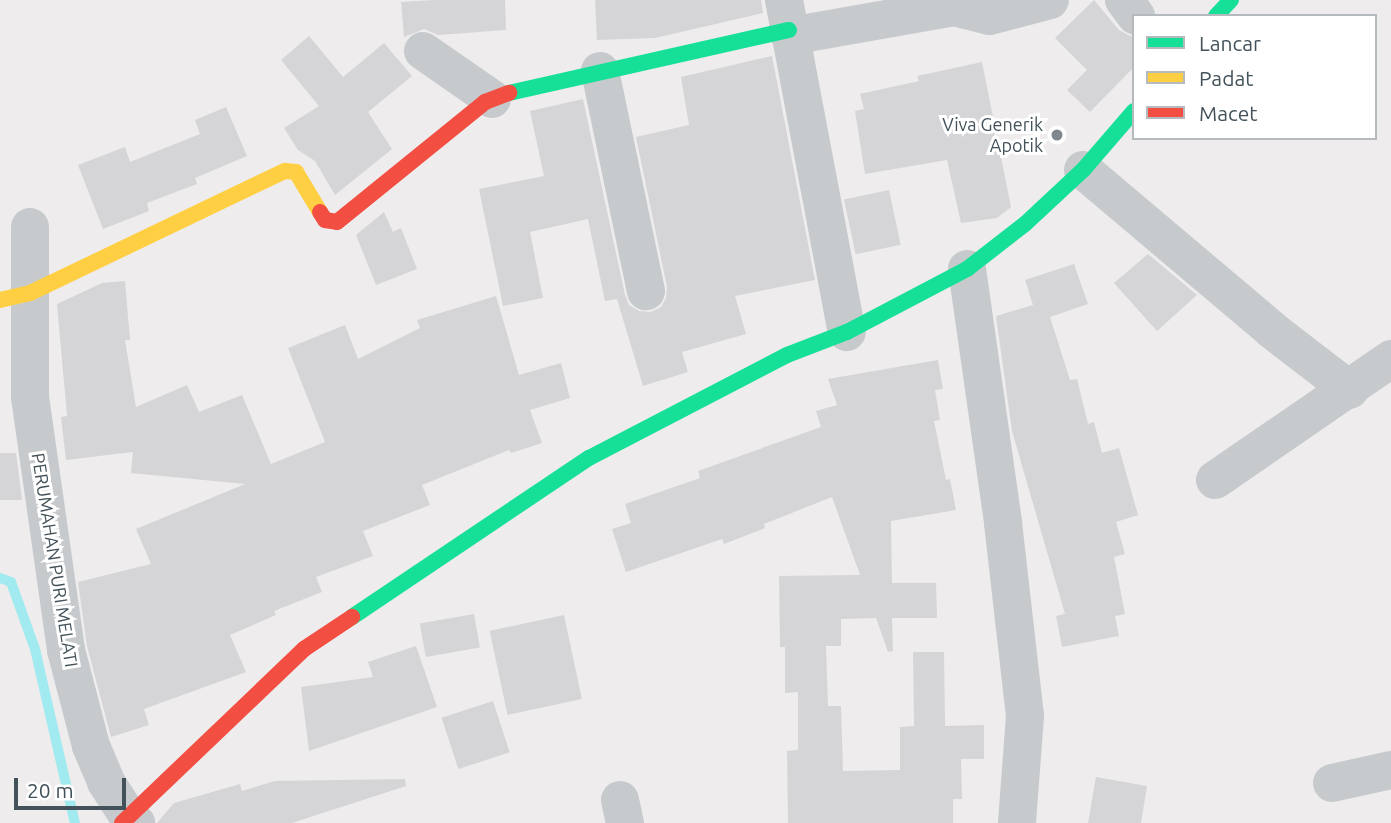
<!DOCTYPE html>
<html>
<head>
<meta charset="utf-8">
<style>
	body { margin:0 }
	#map { position:relative; width:1391px; height:823px; overflow:hidden; background:#eeeced; font-family:Ubuntu,sans-serif }
	div>[style] { position:absolute }
	.stream>* { height:10px; margin:-5px; padding:0 5px; transform-origin:5px; border-radius:5px; background:#a1eaef }
	.building>* { inset:0; background:#d5d5d7; transform-origin:0 0 }
	.street>* { height:38px; margin:-19px; padding:0 19px; transform-origin:19px; border-radius:19px; background:#c6cacc }
	.fast>* { height:16px; margin:-8px; padding:0 8px; transform-origin:8px; border-radius:8px; background:#16e098 }
	.slow>* { height:16px; margin:-8px; padding:0 8px; transform-origin:8px; border-radius:8px; background:#ffcf43 }
	.jam>* { height:16px; margin:-8px; padding:0 8px; transform-origin:8px; border-radius:8px; background:#f24e42 }
	.dots>* { width:19px; height:19px; translate:-50% -50%; box-sizing:border-box; border:4px solid #fff; border-radius:50% }
	span { translate:-50% -50%; white-space:nowrap; text-align:center; line-height:1.15; -webkit-text-stroke:6px #fff; paint-order:stroke }
	.poi-label { font-size:18px; color:#43525a }
	.right { translate:-100% -50%; text-align:right }
	.street-label { font-size:18px; color:#43525a }
	.legend { position:absolute; left:1132px; top:14px; width:245px; height:126px; box-sizing:border-box; background:#fff; border:2px solid #b4babd; margin:0; padding:9px 12px; list-style:none; font-size:21px; color:#43525a }
	.legend li { display:flex; align-items:center; gap:14px; height:35px }
	.legend b { width:35px; border:2px solid #b4babd }
	.scale { position:absolute; left:14px; top:778px; width:112px; height:32px; box-sizing:border-box; border:4px solid #43525a; border-top:0; padding-left:9px; font-size:21px; line-height:24px; white-space:nowrap; color:#43525a; -webkit-text-stroke:5px #fff; paint-order:stroke }
</style>
</head>
<body>
<div id="map">
	<div class="stream">
		<i style="left:0;top:578px;width:12px;rotate:20deg"></i>
		<i style="left:11px;top:582px;width:71px;rotate:70.3deg"></i>
		<i style="left:35px;top:649px;width:179px;rotate:77.1deg"></i>
	</div>
	<div class="building">
		<i style="clip-path:polygon(434px 0,505px 0,506px 30px,438px 35px,424px 29px,404px 37px,401px 2px)"></i>
		<i style="clip-path:polygon(595px 0,761px 0,763px 13px,655px 38px,597px 40px)"></i>
		<i style="clip-path:polygon(1094px 0,1119px 30px,1134px 38px,1134px 67px,1090px 112px,1067px 90px,1087px 70px,1055px 38px)"></i>
		<i style="clip-path:polygon(309px 36px,343px 77px,384px 43px,412px 76px,368px 112px,392px 149px,335px 195px,315px 161px,298px 150px,284px 128px,319px 106px,281px 60px)"></i>
		<i style="clip-path:polygon(772px 56px,815px 280px,735px 296px,746px 334px,682px 352px,688px 372px,643px 386px,617px 299px,605px 301px,588px 219px,530px 232px,543px 298px,503px 306px,479px 189px,544px 176px,530px 111px,583px 99px,625px 295px,629px 305px,639px 311px,651px 312px,661px 307px,666px 298px,667px 287px,636px 137px,689px 125px,681px 77px)"></i>
		<i style="clip-path:polygon(982px 62px,1011px 207px,997px 218px,961px 223px,947px 160px,865px 174px,855px 111px,864px 109px,860px 94px,919px 81px,917px 76px)"></i>
		<i style="clip-path:polygon(226px 107px,247px 156px,195px 178px,197px 184px,147px 203px,149px 211px,103px 229px,78px 165px,125px 147px,130px 162px,200px 134px,195px 120px)"></i>
		<i style="left:889px;top:190px;width:56px;height:46px;rotate:78deg"></i>
		<i style="clip-path:polygon(384px 212px,393px 232px,401px 228px,417px 269px,376px 285px,356px 235px)"></i>
		<i style="clip-path:polygon(1148px 254px,1197px 295px,1157px 331px,1114px 283px)"></i>
		<i style="clip-path:polygon(1074px 264px,1088px 304px,1050px 317px,1070px 380px,1077px 379px,1088px 424px,1094px 422px,1102px 453px,1119px 448px,1138px 515px,1116px 522px,1125px 554px,1114px 557px,1125px 614px,1115px 616px,1119px 636px,1062px 647px,1056px 616px,1065px 614px,1012px 431px,996px 316px,1033px 305px,1025px 280px)"></i>
		<i style="clip-path:polygon(125px 281px,130px 340px,125px 340px,136px 407px,187px 385px,199px 412px,242px 395px,271px 464px,325px 442px,288px 348px,345px 325px,358px 359px,420px 328px,417px 320px,496px 296px,519px 375px,561px 363px,570px 398px,530px 410px,542px 443px,511px 453px,509px 450px,422px 485px,430px 505px,363px 531px,373px 556px,316px 577px,322px 592px,274px 611px,276px 615px,230px 635px,246px 672px,144px 709px,149px 725px,111px 737px,87px 646px,78px 582px,151px 564px,136px 529px,245px 484px,131px 473px,133px 452px,66px 460px,61px 417px,67px 416px,57px 304px,102px 283px)"></i>
		<i style="clip-path:polygon(938px 360px,943px 389px,935px 390px,940px 420px,934px 421px,946px 480px,950px 479px,956px 510px,891px 521px,892px 583px,936px 583px,937px 618px,892px 618px,893px 651px,888px 652px,876px 618px,841px 619px,841px 646px,826px 646px,828px 706px,841px 706px,843px 771px,900px 770px,900px 727px,914px 726px,913px 652px,944px 652px,945px 726px,984px 725px,984px 759px,961px 759px,962px 799px,953px 799px,953px 823px,788px 823px,787px 751px,798px 750px,798px 692px,785px 693px,785px 647px,780px 647px,779px 576px,860px 575px,832px 497px,764px 524px,765px 528px,724px 544px,722px 539px,626px 572px,612px 529px,631px 523px,625px 504px,700px 478px,698px 471px,821px 427px,816px 411px,837px 405px,828px 379px)"></i>
		<i style="clip-path:polygon(0 453px,16px 453px,22px 500px,0 500px)"></i>
		<i style="left:474px;top:614px;width:34px;height:55px;rotate:80deg"></i>
		<i style="left:564px;top:615px;width:86px;height:76px;rotate:78deg"></i>
		<i style="clip-path:polygon(416px 646px,437px 707px,309px 751px,301px 687px,373px 677px,368px 662px)"></i>
		<i style="left:493px;top:701px;width:54px;height:54px;rotate:72deg"></i>
		<i style="clip-path:polygon(1096px 777px,1147px 786px,1141px 823px,1088px 823px)"></i>
		<i style="clip-path:polygon(405px 779px,406px 786px,292px 823px,157px 823px,174px 803px,240px 784px,242px 791px,275px 781px)"></i>
	</div>
	<div class="street">
		<i style="left:784px;top:0;width:338px;rotate:79.3deg"></i>
		<i style="left:1124px;top:0;width:20px;rotate:53deg"></i>
		<i style="left:790px;top:36px;width:167px;rotate:-10deg"></i>
		<i style="left:954px;top:7px;width:37px;rotate:14deg"></i>
		<i style="left:990px;top:16px;width:62px;rotate:-14.9deg"></i>
		<i style="left:423px;top:51px;width:84px;rotate:34.8deg"></i>
		<i style="left:600px;top:71px;width:225px;rotate:78.2deg"></i>
		<i style="left:1083px;top:170px;width:248px;rotate:40.2deg"></i>
		<i style="left:1272px;top:330px;width:98px;rotate:37.6deg"></i>
		<i style="left:30px;top:227px;width:170px;rotate:90deg"></i>
		<i style="left:30px;top:397px;width:256px;rotate:81.9deg"></i>
		<i style="left:66px;top:650px;width:99px;rotate:75.4deg"></i>
		<i style="left:91px;top:746px;width:39px;rotate:67deg"></i>
		<i style="left:106px;top:782px;width:40px;rotate:57.1deg"></i>
		<i style="left:128px;top:816px;width:11px;rotate:41deg"></i>
		<i style="left:967px;top:269px;width:257px;rotate:81.9deg"></i>
		<i style="left:1003px;top:523px;width:194px;rotate:83.5deg"></i>
		<i style="left:1025px;top:716px;width:107px;rotate:94.3deg"></i>
		<i style="left:1215px;top:480px;width:214px;rotate:-34.5deg"></i>
		<i style="left:1332px;top:783px;width:60px;rotate:-12.4deg"></i>
		<i style="left:620px;top:800px;width:24px;rotate:78deg"></i>
	</div>
	<div class="fast">
		<i style="left:1216px;top:16px;width:22px;rotate:-47deg"></i>
		<i style="left:509px;top:93px;width:287px;rotate:-12.7deg"></i>
		<i style="left:352px;top:617px;width:285px;rotate:-33.9deg"></i>
		<i style="left:589px;top:458px;width:223px;rotate:-27.5deg"></i>
		<i style="left:787px;top:355px;width:64px;rotate:-21deg"></i>
		<i style="left:847px;top:332px;width:136px;rotate:-27.7deg"></i>
		<i style="left:967px;top:269px;width:73px;rotate:-37.8deg"></i>
		<i style="left:1025px;top:224px;width:79px;rotate:-43deg"></i>
		<i style="left:1083px;top:170px;width:78px;rotate:-49.2deg"></i>
	</div>
	<div class="slow">
		<i style="left:0;top:300px;width:31px;rotate:-13deg"></i>
		<i style="left:30px;top:293px;width:283px;rotate:-25.6deg"></i>
		<i style="left:285px;top:171px;width:11px;rotate:5deg"></i>
		<i style="left:296px;top:172px;width:47px;rotate:59deg"></i>
	</div>
	<div class="jam">
		<i style="left:320px;top:212px;width:9px;rotate:58deg"></i>
		<i style="left:325px;top:220px;width:12px;rotate:9deg"></i>
		<i style="left:337px;top:222px;width:191px;rotate:-39deg"></i>
		<i style="left:485px;top:102px;width:26px;rotate:-21deg"></i>
		<i style="left:122px;top:823px;width:252px;rotate:-43.7deg"></i>
		<i style="left:304px;top:649px;width:58px;rotate:-33.7deg"></i>
	</div>
	<div class="dots">
		<i style="left:1057px;top:135px;background:#7f888d"></i>
	</div>
	<div class="poi-label">
		<span class="right" style="left:1043px;top:135px">Viva Generik<br>Apotik</span>
	</div>
	<div class="street-label">
		<span style="left:55px;top:560px;rotate:81deg">PERUMAHAN PURI MELATI</span>
	</div>
	<ul class="legend">
	<li><b style="height:9px;background:#16e098"></b>Lancar</li>
	<li><b style="height:9px;background:#ffcf43"></b>Padat</li>
	<li><b style="height:9px;background:#f24e42"></b>Macet</li>
	</ul>
	<div class="scale">20 m</div>
</div>
</body>
</html>
